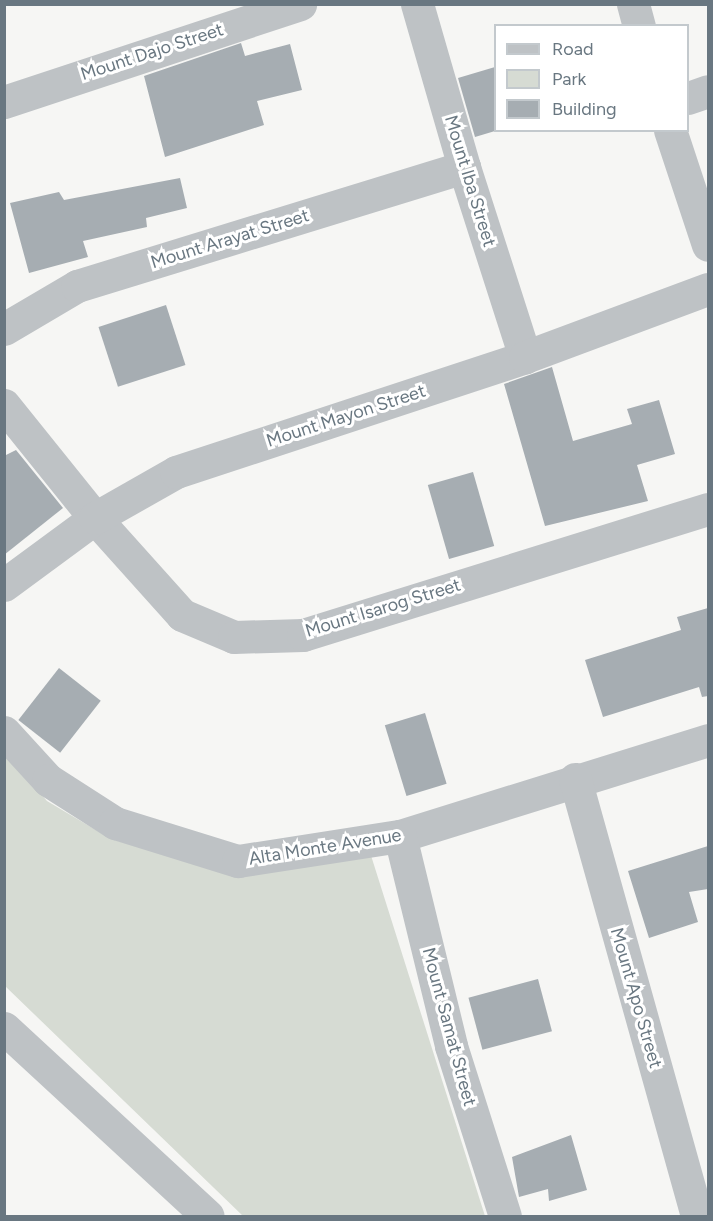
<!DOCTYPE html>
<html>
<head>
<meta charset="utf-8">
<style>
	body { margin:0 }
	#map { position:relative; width:713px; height:1221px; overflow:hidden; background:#f6f6f4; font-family:Figtree,sans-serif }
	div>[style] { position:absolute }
	.green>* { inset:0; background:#d6dbd3 }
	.building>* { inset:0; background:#a6adb2; transform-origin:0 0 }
	.minor>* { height:33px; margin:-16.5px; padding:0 16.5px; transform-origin:16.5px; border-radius:16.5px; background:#bec2c5 }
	span { translate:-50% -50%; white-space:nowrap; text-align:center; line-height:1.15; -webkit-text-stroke:6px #fff; paint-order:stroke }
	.street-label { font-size:18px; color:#697781 }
	.frame { position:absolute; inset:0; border:6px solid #697781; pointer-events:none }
	.legend { position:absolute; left:494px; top:24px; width:195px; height:108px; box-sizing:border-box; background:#fff; border:2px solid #c3c9cd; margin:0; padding:8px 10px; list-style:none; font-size:18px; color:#697781 }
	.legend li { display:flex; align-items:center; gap:12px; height:30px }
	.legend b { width:30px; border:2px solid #c3c9cd }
</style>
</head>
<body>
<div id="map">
	<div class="green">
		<i style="clip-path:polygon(4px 750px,47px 801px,111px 839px,232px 874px,368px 846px,485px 1216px,243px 1216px,5px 986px)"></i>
	</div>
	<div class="building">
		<i style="clip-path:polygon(241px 43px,245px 56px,290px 44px,302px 90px,257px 101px,264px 125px,165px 157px,144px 76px)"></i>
		<i style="clip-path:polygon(495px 67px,495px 131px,475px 137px,458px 78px)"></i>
		<i style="clip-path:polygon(180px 178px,187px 208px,146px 218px,147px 227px,83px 241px,88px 257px,29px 273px,10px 203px,59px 192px,64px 200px)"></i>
		<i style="left:166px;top:305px;width:63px;height:71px;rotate:72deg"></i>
		<i style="clip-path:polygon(552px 367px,573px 441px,632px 424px,627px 409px,659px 400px,675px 454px,637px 465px,648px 501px,545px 526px,504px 384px)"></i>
		<i style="clip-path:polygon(16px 450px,63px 508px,4px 555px,4px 456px)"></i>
		<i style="left:473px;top:472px;width:77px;height:47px;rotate:74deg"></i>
		<i style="clip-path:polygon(708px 608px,708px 696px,702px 697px,699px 687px,603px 717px,585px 660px,681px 630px,677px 617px)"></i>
		<i style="left:59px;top:668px;width:53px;height:66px;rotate:38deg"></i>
		<i style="left:425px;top:713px;width:74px;height:42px;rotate:73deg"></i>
		<i style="clip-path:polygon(708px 846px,708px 889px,689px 892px,698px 922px,649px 938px,628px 871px)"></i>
		<i style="left:538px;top:979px;width:54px;height:72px;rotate:75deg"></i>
		<i style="clip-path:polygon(571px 1135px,587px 1190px,549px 1201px,548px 1189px,519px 1197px,512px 1157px)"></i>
	</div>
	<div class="minor">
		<i style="left:417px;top:4px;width:170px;rotate:73.9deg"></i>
		<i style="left:464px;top:167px;width:200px;rotate:72.2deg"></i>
		<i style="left:633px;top:4px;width:23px;rotate:75deg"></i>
		<i style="left:688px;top:98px;width:21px;rotate:-19deg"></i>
		<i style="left:4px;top:102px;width:312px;rotate:-18.3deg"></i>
		<i style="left:670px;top:130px;width:121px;rotate:71.7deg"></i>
		<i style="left:4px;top:329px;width:85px;rotate:-30.5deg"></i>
		<i style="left:77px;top:286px;width:405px;rotate:-17.1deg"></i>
		<i style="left:4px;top:405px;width:145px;rotate:51.2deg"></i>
		<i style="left:95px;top:518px;width:130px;rotate:48.1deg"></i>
		<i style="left:182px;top:615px;width:56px;rotate:22.9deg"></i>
		<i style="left:234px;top:637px;width:69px;rotate:-1.7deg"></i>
		<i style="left:303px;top:635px;width:424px;rotate:-17.3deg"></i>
		<i style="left:4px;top:585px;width:113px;rotate:-36.4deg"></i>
		<i style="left:95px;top:518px;width:93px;rotate:-29.6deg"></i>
		<i style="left:176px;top:472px;width:367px;rotate:-18.2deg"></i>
		<i style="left:525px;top:357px;width:195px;rotate:-20.4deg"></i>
		<i style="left:4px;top:732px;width:65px;rotate:47.5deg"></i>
		<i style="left:48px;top:780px;width:80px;rotate:32.7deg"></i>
		<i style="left:115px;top:823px;width:129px;rotate:17.2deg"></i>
		<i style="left:238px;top:861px;width:164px;rotate:-8.8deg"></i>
		<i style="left:400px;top:836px;width:323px;rotate:-17.3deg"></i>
		<i style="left:575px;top:779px;width:454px;rotate:74.4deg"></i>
		<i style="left:400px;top:836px;width:216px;rotate:76.3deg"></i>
		<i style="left:451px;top:1046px;width:178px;rotate:72.4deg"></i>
		<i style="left:4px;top:1028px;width:277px;rotate:42.7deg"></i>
	</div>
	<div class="street-label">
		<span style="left:152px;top:52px;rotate:-18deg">Mount Dajo Street</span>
		<span style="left:470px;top:181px;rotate:73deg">Mount Iba Street</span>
		<span style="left:230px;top:239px;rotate:-17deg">Mount Arayat Street</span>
		<span style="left:346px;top:416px;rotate:-18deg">Mount Mayon Street</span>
		<span style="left:383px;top:608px;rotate:-17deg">Mount Isarog Street</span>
		<span style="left:325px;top:847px;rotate:-9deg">Alta Monte Avenue</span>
		<span style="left:636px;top:998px;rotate:74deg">Mount Apo Street</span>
		<span style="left:449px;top:1027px;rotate:75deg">Mount Samat Street</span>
	</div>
	<div class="frame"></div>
	<ul class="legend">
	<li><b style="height:8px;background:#bec2c5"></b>Road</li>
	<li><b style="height:16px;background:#d6dbd3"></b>Park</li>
	<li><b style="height:16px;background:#a6adb2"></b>Building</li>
	</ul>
</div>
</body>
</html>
